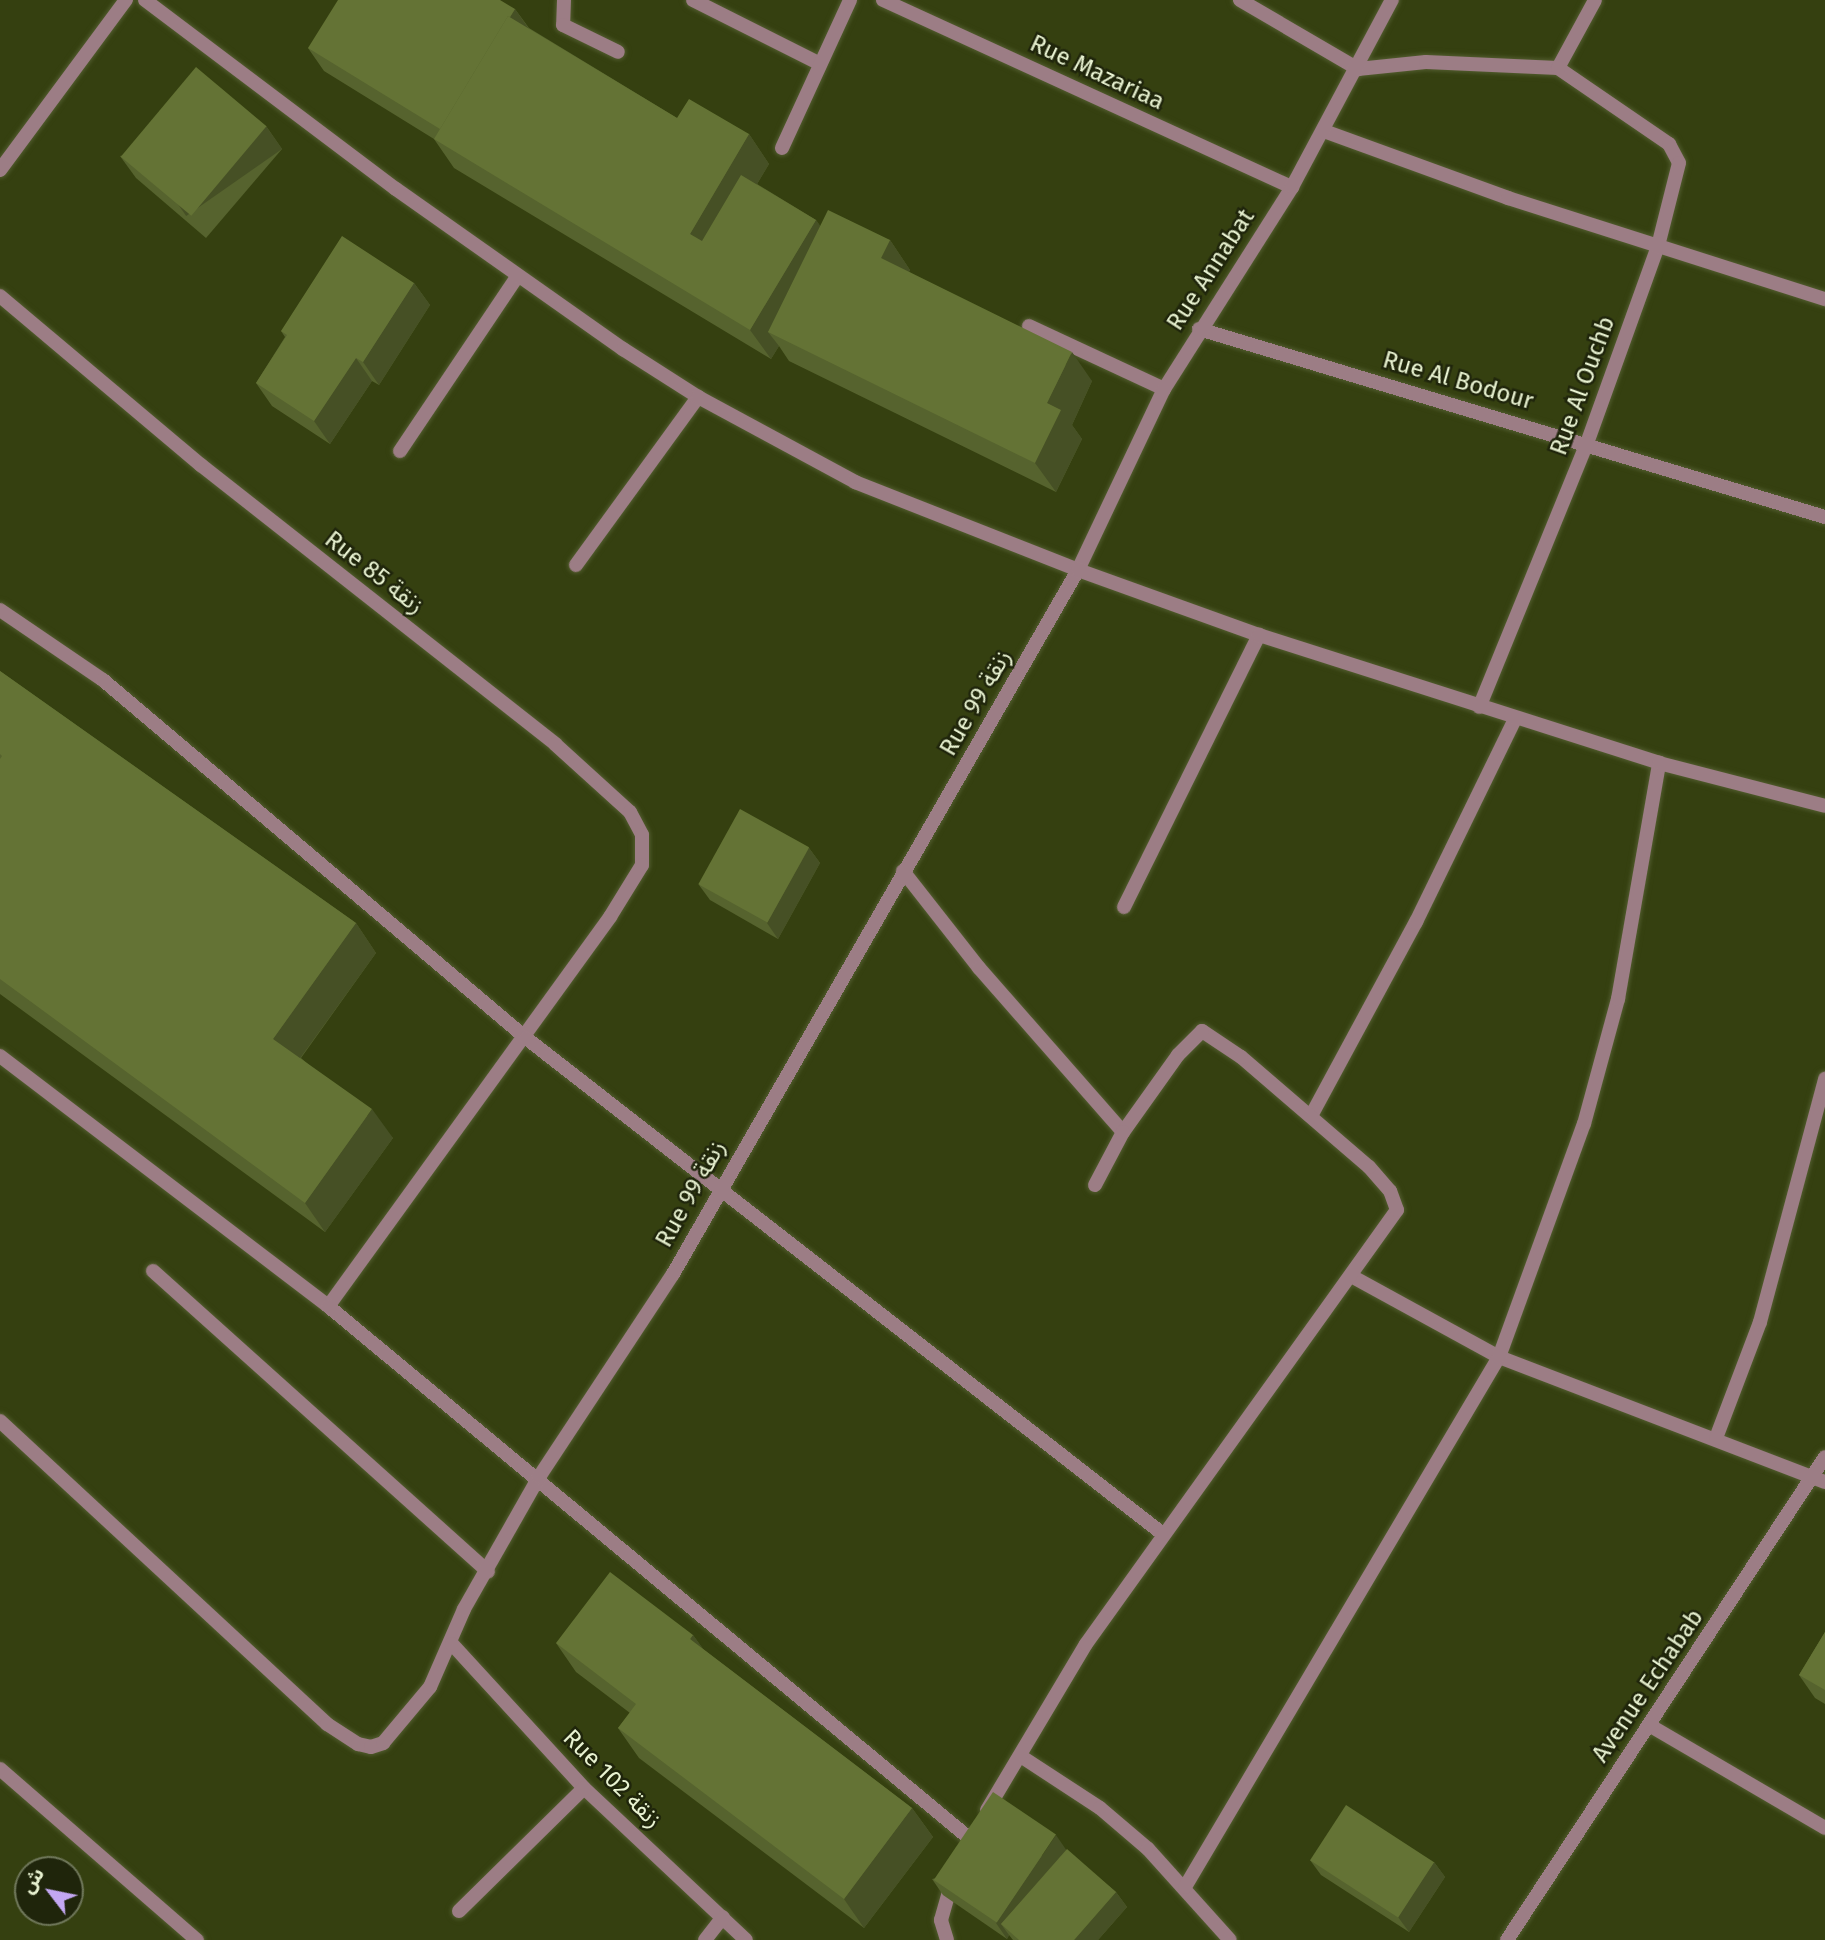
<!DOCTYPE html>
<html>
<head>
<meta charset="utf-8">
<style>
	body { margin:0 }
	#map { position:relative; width:1825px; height:1940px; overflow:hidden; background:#354010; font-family:"Fira Sans","Noto Sans Arabic",sans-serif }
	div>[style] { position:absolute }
	.roads { filter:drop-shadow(0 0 2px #525c2f) drop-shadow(0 0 2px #525c2f) }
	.minor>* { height:14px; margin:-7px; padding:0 7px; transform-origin:7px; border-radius:7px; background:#9c7d85 }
	.tertiary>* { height:14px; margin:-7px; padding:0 7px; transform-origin:7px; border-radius:7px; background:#9c7d85 }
	.wall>* { inset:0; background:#56632e }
	.shaded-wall>* { inset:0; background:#465025; transform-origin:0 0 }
	.building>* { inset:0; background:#647335; transform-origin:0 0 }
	span { translate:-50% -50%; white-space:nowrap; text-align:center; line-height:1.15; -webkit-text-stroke:5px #1f250b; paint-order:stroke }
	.street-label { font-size:24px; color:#e8f2d1 }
	.north { position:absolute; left:14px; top:1856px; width:70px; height:70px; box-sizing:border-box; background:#1f250b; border:2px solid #6f775a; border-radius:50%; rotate:302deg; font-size:19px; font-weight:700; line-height:28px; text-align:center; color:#e8f2d1 }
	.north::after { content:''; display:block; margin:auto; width:24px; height:32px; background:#c3a7f2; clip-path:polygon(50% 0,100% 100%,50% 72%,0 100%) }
</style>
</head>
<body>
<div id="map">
	<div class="roads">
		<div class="minor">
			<i style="left:564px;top:0;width:25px;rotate:92deg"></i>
			<i style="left:563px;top:25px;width:61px;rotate:26.1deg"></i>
			<i style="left:693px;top:0;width:142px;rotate:26.7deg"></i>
			<i style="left:883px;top:0;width:450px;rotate:24.6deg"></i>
			<i style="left:1240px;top:0;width:137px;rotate:30.3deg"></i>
			<i style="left:1358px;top:69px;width:68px;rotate:-5.9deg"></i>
			<i style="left:1426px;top:62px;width:132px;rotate:2.6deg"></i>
			<i style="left:1558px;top:68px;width:135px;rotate:34.4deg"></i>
			<i style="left:1669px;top:144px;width:21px;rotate:62deg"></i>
			<i style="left:1679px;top:163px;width:86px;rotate:104.2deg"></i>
			<i style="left:1658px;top:246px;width:209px;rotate:109.8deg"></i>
			<i style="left:1587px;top:443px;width:285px;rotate:112.2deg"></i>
			<i style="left:1558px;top:68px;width:77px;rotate:-61.4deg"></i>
			<i style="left:1324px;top:131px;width:196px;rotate:20deg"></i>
			<i style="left:1508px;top:198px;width:333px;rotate:17.7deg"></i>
			<i style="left:782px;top:148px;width:163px;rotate:-65.3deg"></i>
			<i style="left:0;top:296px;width:263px;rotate:40.1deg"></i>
			<i style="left:201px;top:465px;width:451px;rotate:38.2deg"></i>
			<i style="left:555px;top:744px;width:101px;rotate:42.2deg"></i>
			<i style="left:630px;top:812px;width:26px;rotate:62deg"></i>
			<i style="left:642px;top:835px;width:30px;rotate:90deg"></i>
			<i style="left:642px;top:865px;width:61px;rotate:121.6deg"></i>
			<i style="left:610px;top:917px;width:480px;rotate:125.9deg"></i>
			<i style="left:1029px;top:326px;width:149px;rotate:25deg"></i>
			<i style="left:1199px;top:329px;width:654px;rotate:16.72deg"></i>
			<i style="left:400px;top:451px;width:210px;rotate:-56.1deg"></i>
			<i style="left:576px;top:565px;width:208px;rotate:-54deg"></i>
			<i style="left:0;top:610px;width:125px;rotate:34.2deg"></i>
			<i style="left:103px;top:680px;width:554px;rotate:40.24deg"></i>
			<i style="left:526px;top:1038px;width:807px;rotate:37.91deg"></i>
			<i style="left:903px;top:871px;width:123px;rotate:51.9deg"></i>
			<i style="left:979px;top:968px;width:218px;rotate:48.7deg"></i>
			<i style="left:1124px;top:907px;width:304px;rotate:-63.6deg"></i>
			<i style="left:0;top:1056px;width:412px;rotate:37.3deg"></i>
			<i style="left:328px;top:1306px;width:833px;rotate:39.69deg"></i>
			<i style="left:1311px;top:1116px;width:221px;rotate:-61.6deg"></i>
			<i style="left:1416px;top:922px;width:226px;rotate:-64deg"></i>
			<i style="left:153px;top:1271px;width:450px;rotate:41.9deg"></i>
			<i style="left:1353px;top:1277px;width:166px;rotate:28.7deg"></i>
			<i style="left:1499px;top:1357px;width:349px;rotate:21deg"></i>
			<i style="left:0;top:1421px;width:446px;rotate:42.8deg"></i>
			<i style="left:327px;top:1724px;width:37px;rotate:33deg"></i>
			<i style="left:358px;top:1744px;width:13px;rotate:13deg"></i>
			<i style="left:371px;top:1747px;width:13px;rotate:-18deg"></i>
			<i style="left:383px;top:1743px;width:73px;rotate:-50deg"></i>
			<i style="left:430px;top:1687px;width:85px;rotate:-66.4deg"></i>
			<i style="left:464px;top:1609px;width:152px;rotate:-60.4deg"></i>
			<i style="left:539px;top:1477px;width:243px;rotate:-56.6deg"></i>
			<i style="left:673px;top:1274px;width:812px;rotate:-60.09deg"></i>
			<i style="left:1078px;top:570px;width:200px;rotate:-64.6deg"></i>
			<i style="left:1164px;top:389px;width:239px;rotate:-57.6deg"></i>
			<i style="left:1292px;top:187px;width:212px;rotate:-61.9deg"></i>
			<i style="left:1716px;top:1438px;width:124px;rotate:-69.2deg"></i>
			<i style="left:1760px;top:1322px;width:252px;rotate:-75deg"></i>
			<i style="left:452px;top:1644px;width:195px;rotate:47.5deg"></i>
			<i style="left:584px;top:1788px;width:222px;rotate:43.2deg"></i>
			<i style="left:1649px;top:1725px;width:204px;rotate:30.3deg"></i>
			<i style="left:1022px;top:1757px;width:93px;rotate:33.2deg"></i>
			<i style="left:1100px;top:1808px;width:63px;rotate:40.5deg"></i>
			<i style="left:1148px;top:1849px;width:122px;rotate:48deg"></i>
			<i style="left:0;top:1769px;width:261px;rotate:41deg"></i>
			<i style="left:987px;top:1810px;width:193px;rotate:-59.2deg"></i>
			<i style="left:1086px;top:1644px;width:534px;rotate:-54.38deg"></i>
			<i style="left:1397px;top:1210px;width:20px;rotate:-110deg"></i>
			<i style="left:1390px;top:1191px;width:32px;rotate:-131deg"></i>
			<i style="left:1369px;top:1167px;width:169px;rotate:-139.3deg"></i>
			<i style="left:1241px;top:1057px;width:47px;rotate:-146.3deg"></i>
			<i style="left:1202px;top:1031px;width:34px;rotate:135deg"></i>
			<i style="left:1178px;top:1055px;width:95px;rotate:125.5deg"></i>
			<i style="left:1123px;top:1132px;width:60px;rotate:117.8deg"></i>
			<i style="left:1185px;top:1887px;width:616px;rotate:-59.36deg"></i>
			<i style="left:1499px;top:1357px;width:248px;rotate:-70deg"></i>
			<i style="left:1584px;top:1124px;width:130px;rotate:-74.8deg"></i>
			<i style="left:1618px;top:999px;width:240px;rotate:-80.1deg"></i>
			<i style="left:459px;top:1911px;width:175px;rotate:-44.5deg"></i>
			<i style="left:705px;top:1940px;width:29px;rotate:-52deg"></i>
			<i style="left:947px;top:1940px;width:21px;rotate:-107deg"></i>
			<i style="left:941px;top:1920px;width:41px;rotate:-74.2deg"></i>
			<i style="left:1507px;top:1940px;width:578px;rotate:-56.64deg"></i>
		</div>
		<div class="tertiary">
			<i style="left:145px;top:0;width:314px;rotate:37deg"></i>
			<i style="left:396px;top:189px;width:278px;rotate:35.2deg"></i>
			<i style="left:623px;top:349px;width:89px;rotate:32.6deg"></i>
			<i style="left:698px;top:397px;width:179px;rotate:28.4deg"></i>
			<i style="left:855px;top:482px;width:240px;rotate:21.5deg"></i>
			<i style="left:1078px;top:570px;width:192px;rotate:19.8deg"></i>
			<i style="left:1259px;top:635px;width:420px;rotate:17.7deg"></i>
			<i style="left:1659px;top:763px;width:171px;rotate:14.5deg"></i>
			<i style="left:0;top:170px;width:212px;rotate:-53.5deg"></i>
		</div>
	</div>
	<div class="wall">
		<i style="clip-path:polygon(515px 9px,529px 28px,677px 118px,749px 134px,769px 164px,757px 184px,816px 220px,820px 226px,890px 240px,910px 270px,909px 272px,1092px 381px,1072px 425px,1082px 439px,1056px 492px,789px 361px,779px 346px,771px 359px,454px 168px,434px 139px,324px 71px,308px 48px)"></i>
		<i style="clip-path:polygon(266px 126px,282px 149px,206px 238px,136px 178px,120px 156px)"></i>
		<i style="clip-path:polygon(414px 283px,430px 305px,379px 385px,372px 381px,330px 444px,272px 406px,256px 383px,285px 337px,281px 331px)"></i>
		<i style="clip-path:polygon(0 671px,356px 923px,376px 953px,301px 1058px,393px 1138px,325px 1232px,0 994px)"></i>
		<i style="clip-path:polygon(809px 848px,820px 863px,778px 939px,710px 900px,699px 885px)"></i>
		<i style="clip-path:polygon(1825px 1632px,1825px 1704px,1815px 1698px,1799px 1675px)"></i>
		<i style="clip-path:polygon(693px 1635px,703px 1649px,912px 1808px,933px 1837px,864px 1928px,639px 1758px,618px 1728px,630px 1713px,576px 1672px,556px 1643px)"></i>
		<i style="clip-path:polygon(1066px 1850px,1116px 1892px,1127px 1907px,1098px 1940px,1013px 1940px,1009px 1935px,1007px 1939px,943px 1895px,932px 1879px)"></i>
		<i style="clip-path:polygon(1310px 1860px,1434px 1862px,1445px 1877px,1409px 1932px,1321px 1875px)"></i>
	</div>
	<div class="shaded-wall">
		<i style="clip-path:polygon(515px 9px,531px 32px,441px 130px)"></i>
		<i style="left:266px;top:126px;width:28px;height:117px;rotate:55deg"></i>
		<i style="clip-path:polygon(749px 134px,769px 164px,710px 263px,690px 234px)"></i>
		<i style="clip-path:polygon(816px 220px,837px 249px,768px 332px,779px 346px,771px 359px,750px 330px)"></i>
		<i style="clip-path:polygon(890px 240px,910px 270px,901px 287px,881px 258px)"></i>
		<i style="clip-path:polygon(414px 283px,430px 305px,379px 385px,363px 362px)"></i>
		<i style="clip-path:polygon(1072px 352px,1092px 381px,1072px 425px,1082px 439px,1056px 492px,1035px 463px,1047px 403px)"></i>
		<i style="clip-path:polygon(356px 358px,372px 381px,330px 444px,314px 421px)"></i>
		<i style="clip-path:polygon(809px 848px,820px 863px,778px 939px,767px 923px)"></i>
		<i style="clip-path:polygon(356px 923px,376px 953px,293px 1068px,273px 1039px)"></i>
		<i style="clip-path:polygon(372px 1109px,393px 1138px,325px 1232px,305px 1203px)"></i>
		<i style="clip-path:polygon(693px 1635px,714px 1664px,690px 1639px)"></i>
		<i style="clip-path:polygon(912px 1808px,933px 1837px,864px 1928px,844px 1899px)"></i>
		<i style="clip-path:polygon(1056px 1835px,1067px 1851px,1001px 1924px,1009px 1935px,1007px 1939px,996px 1923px)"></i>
		<i style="clip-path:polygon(1434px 1862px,1445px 1877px,1409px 1932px,1398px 1917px)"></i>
		<i style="clip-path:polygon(1116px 1892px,1127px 1907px,1098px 1940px,1074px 1940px)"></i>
	</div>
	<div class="building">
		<i style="clip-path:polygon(338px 0,500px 0,515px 9px,510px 17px,508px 16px,440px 129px,308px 48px)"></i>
		<i style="clip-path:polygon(508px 16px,677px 118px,689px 99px,749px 134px,690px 234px,702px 241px,741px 175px,816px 220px,750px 330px,434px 139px)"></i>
		<i style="left:196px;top:67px;width:92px;height:117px;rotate:40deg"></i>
		<i style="clip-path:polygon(828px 210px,890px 240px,881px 258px,1072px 352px,1047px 403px,1061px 410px,1035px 463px,768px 332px)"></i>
		<i style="clip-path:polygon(342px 236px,414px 283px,363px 362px,356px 358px,314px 421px,256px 383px,287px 335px,281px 331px)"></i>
		<i style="clip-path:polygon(0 671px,356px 923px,273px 1039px,372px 1109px,305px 1203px,0 979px,0 759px,2px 756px,0 754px)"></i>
		<i style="left:740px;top:809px;width:79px;height:86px;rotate:29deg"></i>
		<i style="clip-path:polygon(610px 1572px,693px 1635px,690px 1639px,912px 1808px,844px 1899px,618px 1728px,636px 1704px,556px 1643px)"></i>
		<i style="clip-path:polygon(1825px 1632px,1825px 1690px,1799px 1675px)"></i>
		<i style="left:993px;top:1792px;width:76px;height:106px;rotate:34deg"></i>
		<i style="left:1346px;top:1805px;width:105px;height:66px;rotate:33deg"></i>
		<i style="clip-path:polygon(1067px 1849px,1116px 1892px,1074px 1940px,1019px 1940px,1001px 1924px)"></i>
	</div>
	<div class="street-label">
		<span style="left:1097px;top:73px;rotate:25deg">Rue Mazariaa</span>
		<span style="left:1211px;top:270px;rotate:-57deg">Rue Annabat</span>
		<span style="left:1458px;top:381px;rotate:16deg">Rue Al Bodour</span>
		<span style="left:1583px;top:386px;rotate:-70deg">Rue Al Ouchb</span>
		<span style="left:374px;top:573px;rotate:38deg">Rue 85 زنقة</span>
		<span style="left:976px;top:703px;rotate:-60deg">Rue 99 زنقة</span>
		<span style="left:691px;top:1194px;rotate:-61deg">Rue 99 زنقة</span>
		<span style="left:1648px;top:1686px;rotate:-56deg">Avenue Echabab</span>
		<span style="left:612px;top:1779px;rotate:45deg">Rue 102 زنقة</span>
	</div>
	<div class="north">ش</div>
</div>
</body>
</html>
